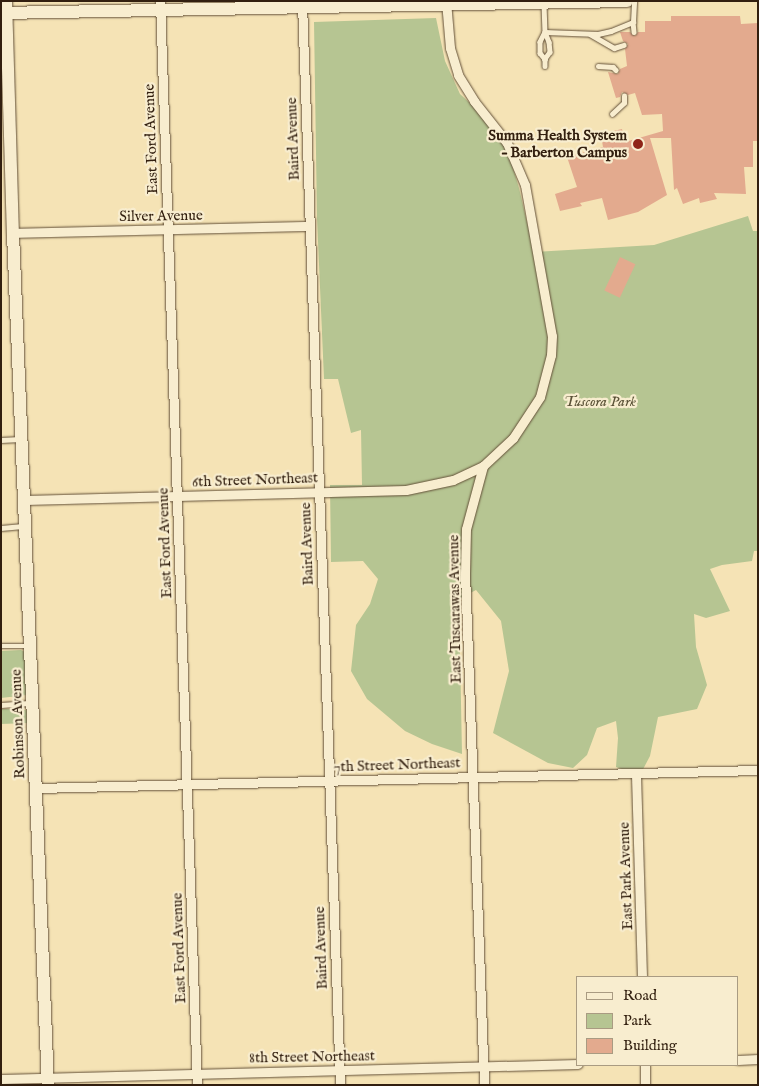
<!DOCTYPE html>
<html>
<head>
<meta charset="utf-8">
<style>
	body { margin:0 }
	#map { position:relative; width:759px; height:1086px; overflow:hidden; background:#f5e3b5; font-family:"IM FELL English",serif }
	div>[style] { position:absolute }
	.green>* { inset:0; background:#b6c592 }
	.building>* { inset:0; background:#e3aa8e; transform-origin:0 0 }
	.roads { filter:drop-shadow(0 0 1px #635038) drop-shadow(0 0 1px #635038) }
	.lane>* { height:4.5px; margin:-2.25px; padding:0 2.25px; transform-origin:2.25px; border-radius:2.25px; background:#f8edcf }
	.street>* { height:9px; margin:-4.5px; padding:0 4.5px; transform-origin:4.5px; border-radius:4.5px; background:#f8edcf }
	.secondary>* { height:12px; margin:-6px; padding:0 6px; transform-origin:6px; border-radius:6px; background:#f8edcf }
	.dots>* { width:14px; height:14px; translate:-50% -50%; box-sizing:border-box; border:2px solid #f8edcf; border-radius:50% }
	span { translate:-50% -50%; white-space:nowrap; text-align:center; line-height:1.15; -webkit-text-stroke:4.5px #f8edcf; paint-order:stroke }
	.poi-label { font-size:15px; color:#321f0f; font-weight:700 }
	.right { translate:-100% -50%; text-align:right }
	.street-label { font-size:15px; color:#321f0f }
	.park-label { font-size:15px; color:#5a5136; font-style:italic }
	.frame { position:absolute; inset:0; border:2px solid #321f0f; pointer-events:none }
	.legend { position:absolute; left:576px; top:976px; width:162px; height:90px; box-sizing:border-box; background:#f8edcf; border:1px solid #a99b82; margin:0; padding:6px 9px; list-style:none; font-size:15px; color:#321f0f }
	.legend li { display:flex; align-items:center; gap:10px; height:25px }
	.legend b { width:25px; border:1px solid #a99b82 }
</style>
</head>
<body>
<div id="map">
	<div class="green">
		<i style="clip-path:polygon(436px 18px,445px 61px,460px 94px,472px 105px,508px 151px,519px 188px,534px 252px,654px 245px,748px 216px,753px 231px,758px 231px,758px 551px,754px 551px,752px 561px,722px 565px,710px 569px,730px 611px,706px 618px,694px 614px,696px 647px,707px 685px,697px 709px,658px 717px,650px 756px,640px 775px,616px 767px,618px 738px,616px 721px,597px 728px,587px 755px,573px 768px,548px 763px,493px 733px,509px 671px,501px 621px,476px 590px,459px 599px,462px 754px,432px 744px,405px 731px,367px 699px,351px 671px,356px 625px,370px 604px,378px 579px,363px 561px,331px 562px,330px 485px,362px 485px,361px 430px,351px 433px,338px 379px,324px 379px,317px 218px,314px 22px)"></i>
		<i style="clip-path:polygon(21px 650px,25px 652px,27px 695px,1px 698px,1px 651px)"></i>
		<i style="clip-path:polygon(1px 709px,22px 709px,28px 711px,28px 723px,1px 724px)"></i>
	</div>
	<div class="building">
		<i style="clip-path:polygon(671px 16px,740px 16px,741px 24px,758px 23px,758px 141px,753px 141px,753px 167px,744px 167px,746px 194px,714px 193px,717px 199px,700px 203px,699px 198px,683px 204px,677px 188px,674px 190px,671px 138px,650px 138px,667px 195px,638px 212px,608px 220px,602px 198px,580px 203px,582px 206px,560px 211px,555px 194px,577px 187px,567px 157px,603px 147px,602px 141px,607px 141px,605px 133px,622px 129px,625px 142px,663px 131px,662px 114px,642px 115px,635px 93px,628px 95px,622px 92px,620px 97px,616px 98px,608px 72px,618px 74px,620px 69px,627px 66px,625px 49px,628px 44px,623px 41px,620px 32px,630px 32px,635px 36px,638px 32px,645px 32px,645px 21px,671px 21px)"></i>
		<i style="left:620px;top:257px;width:17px;height:37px;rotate:25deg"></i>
	</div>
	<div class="roads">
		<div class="lane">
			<i style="left:544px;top:4px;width:28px;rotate:88deg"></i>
			<i style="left:545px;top:32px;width:11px;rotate:117deg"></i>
			<i style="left:540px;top:42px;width:11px;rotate:90deg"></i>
			<i style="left:540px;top:53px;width:8px;rotate:50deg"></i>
			<i style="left:633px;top:22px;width:10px;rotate:84deg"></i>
			<i style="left:545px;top:32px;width:53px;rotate:2.2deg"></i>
			<i style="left:598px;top:34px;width:13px;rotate:-13deg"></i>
			<i style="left:611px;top:31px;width:24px;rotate:-22deg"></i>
			<i style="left:633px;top:22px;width:21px;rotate:-87deg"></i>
			<i style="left:545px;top:32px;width:11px;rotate:68deg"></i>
			<i style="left:549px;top:42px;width:10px;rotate:84deg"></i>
			<i style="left:550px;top:52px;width:9px;rotate:126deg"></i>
			<i style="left:545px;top:59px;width:7px;rotate:90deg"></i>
			<i style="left:590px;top:34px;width:28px;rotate:30deg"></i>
			<i style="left:614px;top:48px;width:10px;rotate:-17deg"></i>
			<i style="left:598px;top:66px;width:15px;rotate:4deg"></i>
			<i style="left:613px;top:67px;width:4px;rotate:45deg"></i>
			<i style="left:612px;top:114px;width:16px;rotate:-43deg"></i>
			<i style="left:624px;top:103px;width:7px;rotate:-90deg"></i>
			<i style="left:1px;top:440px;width:19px;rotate:-3deg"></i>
			<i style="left:1px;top:528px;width:24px;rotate:-5deg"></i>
			<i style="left:1px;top:646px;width:28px"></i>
			<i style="left:1px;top:705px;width:31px;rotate:-4deg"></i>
		</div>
		<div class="street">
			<i style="left:160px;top:1px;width:1085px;rotate:88.05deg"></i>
			<i style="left:446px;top:1px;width:47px;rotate:85.1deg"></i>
			<i style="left:450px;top:48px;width:28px;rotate:73deg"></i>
			<i style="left:458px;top:75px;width:31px;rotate:58deg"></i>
			<i style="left:474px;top:101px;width:53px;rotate:51.8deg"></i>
			<i style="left:507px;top:143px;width:46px;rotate:66.8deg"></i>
			<i style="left:525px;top:185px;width:153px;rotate:79.9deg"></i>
			<i style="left:552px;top:336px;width:19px;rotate:93deg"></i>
			<i style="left:551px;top:355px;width:43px;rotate:104.7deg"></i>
			<i style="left:540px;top:397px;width:49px;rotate:123.4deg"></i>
			<i style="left:513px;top:438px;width:41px;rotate:137deg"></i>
			<i style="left:483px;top:466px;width:65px;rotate:105.1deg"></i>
			<i style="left:466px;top:529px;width:44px;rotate:91.3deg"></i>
			<i style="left:465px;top:573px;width:512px;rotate:87.87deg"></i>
			<i style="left:302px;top:3px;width:1083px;rotate:87.99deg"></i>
			<i style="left:13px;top:233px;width:297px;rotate:-1.4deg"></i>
			<i style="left:25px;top:500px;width:381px;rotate:-1.5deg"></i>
			<i style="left:406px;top:490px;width:48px;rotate:-12deg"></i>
			<i style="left:453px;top:480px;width:33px;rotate:-25deg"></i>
			<i style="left:636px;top:775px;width:202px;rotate:88.3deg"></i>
			<i style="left:37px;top:788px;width:721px;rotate:-1.43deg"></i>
			<i style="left:738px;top:1060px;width:20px;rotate:-3deg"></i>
			<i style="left:645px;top:1065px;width:20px;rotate:90deg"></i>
			<i style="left:1px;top:1079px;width:577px;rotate:-1.49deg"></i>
		</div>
		<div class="secondary">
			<i style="left:6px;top:1px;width:232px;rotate:88.3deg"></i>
			<i style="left:13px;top:233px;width:853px;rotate:87.65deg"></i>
			<i style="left:1px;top:13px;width:626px;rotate:-1.1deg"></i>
		</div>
	</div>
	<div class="dots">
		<i style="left:638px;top:144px;background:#8f2418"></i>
	</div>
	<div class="poi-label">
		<span class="right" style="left:627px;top:144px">Summa Health System<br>– Barberton Campus</span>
	</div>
	<div class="street-label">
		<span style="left:151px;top:139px;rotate:-92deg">East Ford Avenue</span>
		<span style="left:293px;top:139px;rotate:-92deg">Baird Avenue</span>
		<span style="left:161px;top:216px;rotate:-1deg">Silver Avenue</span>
		<span style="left:255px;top:480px;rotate:-2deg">6th Street Northeast</span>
		<span style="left:165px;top:543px;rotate:-92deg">East Ford Avenue</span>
		<span style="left:307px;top:544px;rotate:-92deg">Baird Avenue</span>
		<span style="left:455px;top:609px;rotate:-91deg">East Tuscarawas Avenue</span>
		<span style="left:18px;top:724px;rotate:-92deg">Robinson Avenue</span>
		<span style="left:397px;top:765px;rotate:-2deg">7th Street Northeast</span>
		<span style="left:626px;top:876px;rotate:-92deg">East Park Avenue</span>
		<span style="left:179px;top:948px;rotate:-92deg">East Ford Avenue</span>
		<span style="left:321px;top:948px;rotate:-92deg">Baird Avenue</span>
		<span style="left:312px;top:1057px;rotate:-1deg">8th Street Northeast</span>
	</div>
	<div class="park-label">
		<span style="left:600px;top:402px">Tuscora Park</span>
	</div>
	<div class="frame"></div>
	<ul class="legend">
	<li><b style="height:6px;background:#f8edcf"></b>Road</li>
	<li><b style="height:14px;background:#b6c592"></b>Park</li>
	<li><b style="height:14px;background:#e3aa8e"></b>Building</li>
	</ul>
</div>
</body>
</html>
